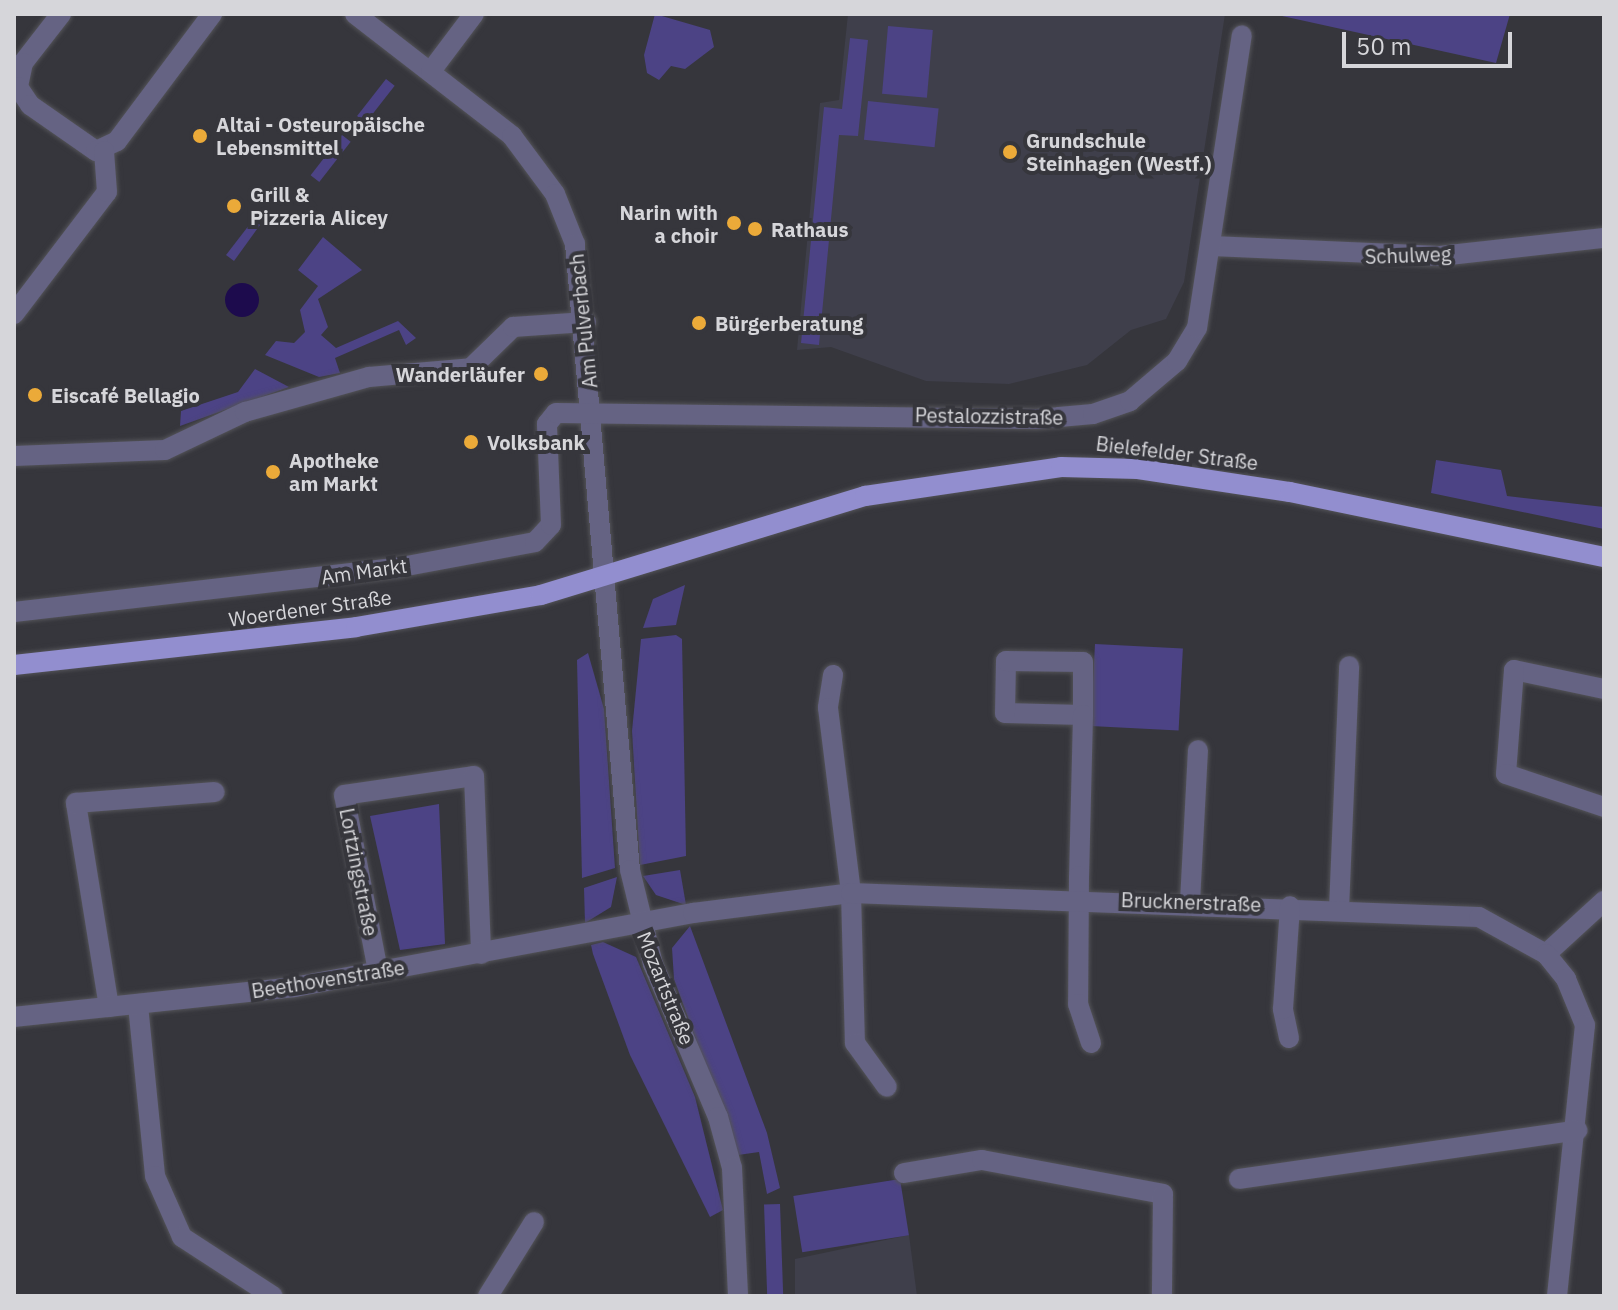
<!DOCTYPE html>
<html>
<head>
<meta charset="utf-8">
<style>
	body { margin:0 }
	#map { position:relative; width:1618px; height:1310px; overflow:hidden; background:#36363c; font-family:"IBM Plex Sans",sans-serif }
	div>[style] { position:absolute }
	.built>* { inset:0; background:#3f3f4b }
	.green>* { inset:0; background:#4c4385; transform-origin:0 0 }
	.water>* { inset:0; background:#1d0b4d }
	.round { border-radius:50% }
	.roads { filter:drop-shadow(0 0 2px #535358) drop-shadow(0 0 2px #535358) }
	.minor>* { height:20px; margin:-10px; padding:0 10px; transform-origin:10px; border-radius:10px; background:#656383 }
	.major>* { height:20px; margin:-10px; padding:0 10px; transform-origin:10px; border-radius:10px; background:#928ecf }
	.dots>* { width:22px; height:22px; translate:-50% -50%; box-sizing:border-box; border:4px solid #36363c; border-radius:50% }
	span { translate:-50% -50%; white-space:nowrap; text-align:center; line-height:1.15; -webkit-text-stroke:8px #36363c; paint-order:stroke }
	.poi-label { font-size:20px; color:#d6d6da; font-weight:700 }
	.left { translate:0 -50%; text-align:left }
	.right { translate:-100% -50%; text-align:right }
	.street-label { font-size:20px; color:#d6d6da }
	.frame { position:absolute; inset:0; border:16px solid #d6d6da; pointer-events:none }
	.scale { position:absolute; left:1342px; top:32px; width:170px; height:36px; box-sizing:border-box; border:4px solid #d6d6da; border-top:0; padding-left:10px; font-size:24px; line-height:28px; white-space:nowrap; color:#d6d6da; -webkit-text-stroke:6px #36363c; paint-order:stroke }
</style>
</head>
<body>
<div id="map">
	<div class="built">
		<i style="clip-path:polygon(848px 14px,1225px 14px,1184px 282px,1166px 319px,1131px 330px,1087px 365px,1009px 384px,926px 381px,831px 347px,797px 350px,820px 103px,839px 100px)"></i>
		<i style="clip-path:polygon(909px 1235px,917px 1296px,795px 1296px,795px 1259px)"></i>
	</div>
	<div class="green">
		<i style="clip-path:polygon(655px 14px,710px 30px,714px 47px,685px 69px,671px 66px,659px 80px,647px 73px,644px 55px)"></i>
		<i style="clip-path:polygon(1273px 14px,1510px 14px,1496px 63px)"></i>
		<i style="left:888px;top:26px;width:45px;height:68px;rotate:5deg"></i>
		<i style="clip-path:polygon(850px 38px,868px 40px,858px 136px,839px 135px,819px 345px,801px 343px,824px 107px,842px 109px)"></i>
		<i style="left:386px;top:79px;width:11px;height:47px;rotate:38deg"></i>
		<i style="left:868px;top:101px;width:71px;height:39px;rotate:6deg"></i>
		<i style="left:342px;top:135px;width:11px;height:51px;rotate:38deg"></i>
		<i style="clip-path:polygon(253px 220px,260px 225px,234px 261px,226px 255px)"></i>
		<i style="clip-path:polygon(323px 237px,362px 270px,318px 299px,328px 327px,321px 335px,336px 348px,398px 321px,416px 338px,406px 345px,399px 330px,335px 358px,340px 373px,319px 377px,265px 355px,276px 341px,294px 343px,305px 332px,300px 310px,318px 286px,298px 270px)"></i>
		<i style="clip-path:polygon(255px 369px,289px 387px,180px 426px,181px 411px,238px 392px)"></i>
		<i style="clip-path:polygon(1436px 460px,1501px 470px,1507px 496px,1604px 507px,1604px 529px,1431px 493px)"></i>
		<i style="clip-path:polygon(685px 585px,676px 625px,643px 628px,653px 599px)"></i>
		<i style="clip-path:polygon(676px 635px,682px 639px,686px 856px,640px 865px,632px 731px,641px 639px)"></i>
		<i style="left:1095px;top:644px;width:88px;height:82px;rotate:3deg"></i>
		<i style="clip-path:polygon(588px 653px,604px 709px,615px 868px,582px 878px,577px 660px)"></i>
		<i style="clip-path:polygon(439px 804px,445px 944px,400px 950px,370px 816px)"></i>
		<i style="clip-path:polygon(680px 870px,686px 905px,656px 895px,643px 876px)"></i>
		<i style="clip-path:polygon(617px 877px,611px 907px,585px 923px,584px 888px)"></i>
		<i style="clip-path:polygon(690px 926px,767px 1133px,780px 1188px,767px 1194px,759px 1152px,738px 1155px,674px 979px,672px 948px)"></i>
		<i style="clip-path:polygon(603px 942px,636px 957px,695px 1097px,723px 1210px,710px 1217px,630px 1055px,593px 954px,591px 945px)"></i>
		<i style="left:900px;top:1179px;width:57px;height:108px;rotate:81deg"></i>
		<i style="left:780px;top:1204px;width:92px;height:16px;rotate:88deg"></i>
	</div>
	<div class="water">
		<i class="round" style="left:225px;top:283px;width:34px;height:34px"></i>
	</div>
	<div class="roads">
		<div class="minor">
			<i style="left:61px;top:14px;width:62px;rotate:127.8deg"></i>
			<i style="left:23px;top:63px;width:25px;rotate:102deg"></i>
			<i style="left:18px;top:87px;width:22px;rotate:56deg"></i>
			<i style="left:30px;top:105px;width:80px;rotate:34.9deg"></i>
			<i style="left:96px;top:151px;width:23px;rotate:-25deg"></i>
			<i style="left:117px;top:141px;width:159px;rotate:-53.2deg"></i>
			<i style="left:355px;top:14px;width:199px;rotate:37.8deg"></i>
			<i style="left:512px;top:136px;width:72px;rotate:53.4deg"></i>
			<i style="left:555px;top:194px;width:54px;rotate:68.2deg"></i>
			<i style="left:575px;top:244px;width:628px;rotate:84.98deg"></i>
			<i style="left:630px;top:870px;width:97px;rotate:76.3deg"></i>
			<i style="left:653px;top:964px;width:166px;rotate:67deg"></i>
			<i style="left:718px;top:1117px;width:53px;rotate:74.6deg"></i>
			<i style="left:732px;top:1168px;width:128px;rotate:87.3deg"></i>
			<i style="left:431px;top:71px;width:71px;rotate:-53deg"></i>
			<i style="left:1212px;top:246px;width:228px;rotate:2.5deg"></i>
			<i style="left:1440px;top:256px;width:165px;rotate:-6.3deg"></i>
			<i style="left:14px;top:314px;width:153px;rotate:-52.7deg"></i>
			<i style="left:107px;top:192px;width:41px;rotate:-94.2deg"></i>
			<i style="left:14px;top:456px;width:151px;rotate:-2.3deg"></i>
			<i style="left:165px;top:450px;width:89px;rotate:-25.4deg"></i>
			<i style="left:245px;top:412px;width:129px;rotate:-15.8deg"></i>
			<i style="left:369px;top:377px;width:102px;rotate:-5deg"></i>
			<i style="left:471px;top:368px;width:59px;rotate:-44.3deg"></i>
			<i style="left:513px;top:327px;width:73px;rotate:-3.9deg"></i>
			<i style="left:14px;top:612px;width:385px;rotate:-6.6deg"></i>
			<i style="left:396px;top:568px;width:141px;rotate:-10.6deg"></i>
			<i style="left:535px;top:542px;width:23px;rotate:-47deg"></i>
			<i style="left:551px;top:525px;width:101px;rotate:-92.3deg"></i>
			<i style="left:547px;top:424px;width:14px;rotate:-51deg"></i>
			<i style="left:556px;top:413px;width:481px;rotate:0.7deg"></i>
			<i style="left:1037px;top:419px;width:56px;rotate:-5.1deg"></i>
			<i style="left:1093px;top:414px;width:39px;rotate:-19deg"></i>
			<i style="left:1130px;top:401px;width:62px;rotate:-40.4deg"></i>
			<i style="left:1177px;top:361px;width:39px;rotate:-59deg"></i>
			<i style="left:1197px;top:328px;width:296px;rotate:-81.3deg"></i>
			<i style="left:833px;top:675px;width:33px;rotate:99deg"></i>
			<i style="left:828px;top:708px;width:186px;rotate:82.9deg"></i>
			<i style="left:851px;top:893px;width:150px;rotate:88.5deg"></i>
			<i style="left:855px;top:1043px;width:54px;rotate:54deg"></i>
			<i style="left:1604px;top:689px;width:92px;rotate:-168.1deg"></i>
			<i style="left:1514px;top:670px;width:104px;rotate:94.4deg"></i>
			<i style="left:1506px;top:774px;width:103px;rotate:18.6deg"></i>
			<i style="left:1083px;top:715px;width:78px;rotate:-178.5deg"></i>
			<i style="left:1005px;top:713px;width:52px;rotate:-88.9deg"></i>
			<i style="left:1006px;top:661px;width:77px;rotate:0.7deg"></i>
			<i style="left:1083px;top:662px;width:53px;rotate:90deg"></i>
			<i style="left:1083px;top:715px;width:161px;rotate:91.4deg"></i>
			<i style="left:1079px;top:876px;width:128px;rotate:90.4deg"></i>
			<i style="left:1078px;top:1004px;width:41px;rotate:71.6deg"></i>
			<i style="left:1190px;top:902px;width:152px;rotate:-87deg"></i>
			<i style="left:1339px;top:909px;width:243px;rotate:-87.6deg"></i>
			<i style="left:1546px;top:954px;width:79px;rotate:-42.4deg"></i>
			<i style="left:378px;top:971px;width:179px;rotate:-100.9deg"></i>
			<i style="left:344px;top:795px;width:131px;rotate:-8.3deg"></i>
			<i style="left:474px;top:776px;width:178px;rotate:87.7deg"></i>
			<i style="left:138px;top:1005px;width:172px;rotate:84.3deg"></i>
			<i style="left:155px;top:1176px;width:67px;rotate:66.1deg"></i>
			<i style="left:182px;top:1237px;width:108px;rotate:33deg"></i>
			<i style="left:109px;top:1007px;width:207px;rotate:-99.2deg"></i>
			<i style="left:76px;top:803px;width:139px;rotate:-4.5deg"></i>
			<i style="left:14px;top:1017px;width:282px;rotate:-6.1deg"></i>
			<i style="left:294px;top:987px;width:406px;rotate:-10.5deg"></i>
			<i style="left:693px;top:913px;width:159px;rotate:-7.2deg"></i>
			<i style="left:851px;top:893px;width:628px;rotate:2.19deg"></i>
			<i style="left:1479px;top:917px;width:77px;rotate:28.9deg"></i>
			<i style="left:1546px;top:954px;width:32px;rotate:51deg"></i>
			<i style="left:1566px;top:979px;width:50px;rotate:67.6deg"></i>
			<i style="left:1585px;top:1025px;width:272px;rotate:95.9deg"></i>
			<i style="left:1289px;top:1038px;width:30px;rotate:-102deg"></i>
			<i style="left:1283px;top:1009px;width:103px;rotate:-86.1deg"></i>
			<i style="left:904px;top:1173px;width:79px;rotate:-9.5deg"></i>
			<i style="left:982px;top:1160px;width:184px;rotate:10.6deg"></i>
			<i style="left:1163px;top:1194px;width:102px;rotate:90.6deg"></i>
			<i style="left:1239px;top:1179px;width:342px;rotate:-8.2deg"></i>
			<i style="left:488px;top:1296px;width:87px;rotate:-58.1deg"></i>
		</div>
		<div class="major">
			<i style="left:14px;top:665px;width:344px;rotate:-6.3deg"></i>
			<i style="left:356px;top:627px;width:188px;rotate:-9.8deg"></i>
			<i style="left:541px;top:595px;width:339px;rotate:-17deg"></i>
			<i style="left:865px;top:496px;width:198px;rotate:-8.4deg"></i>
			<i style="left:1061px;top:467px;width:77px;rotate:1.5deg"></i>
			<i style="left:1138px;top:469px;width:154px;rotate:8.6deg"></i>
			<i style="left:1290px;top:492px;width:321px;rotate:11.7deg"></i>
		</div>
	</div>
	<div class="dots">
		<i style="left:200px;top:136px;background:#ebaa39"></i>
		<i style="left:1010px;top:152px;background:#ebaa39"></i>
		<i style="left:234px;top:206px;background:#ebaa39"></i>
		<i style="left:734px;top:223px;background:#ebaa39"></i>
		<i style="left:755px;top:229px;background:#ebaa39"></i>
		<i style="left:699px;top:323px;background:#ebaa39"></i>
		<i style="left:541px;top:374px;background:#ebaa39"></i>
		<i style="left:35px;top:395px;background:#ebaa39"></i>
		<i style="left:471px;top:442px;background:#ebaa39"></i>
		<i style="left:273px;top:472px;background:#ebaa39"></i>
	</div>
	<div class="poi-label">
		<span class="left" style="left:216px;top:136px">Altai - Osteuropäische<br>Lebensmittel</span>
		<span class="left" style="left:1026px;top:152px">Grundschule<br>Steinhagen (Westf.)</span>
		<span class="left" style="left:250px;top:206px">Grill &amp;<br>Pizzeria Alicey</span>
		<span class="right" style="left:718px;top:224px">Narin with<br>a choir</span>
		<span class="left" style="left:771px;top:229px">Rathaus</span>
		<span class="left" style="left:715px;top:323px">Bürgerberatung</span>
		<span class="right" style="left:525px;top:374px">Wanderläufer</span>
		<span class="left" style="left:51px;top:395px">Eiscafé Bellagio</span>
		<span class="left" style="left:487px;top:442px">Volksbank</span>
		<span class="left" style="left:289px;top:472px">Apotheke<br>am Markt</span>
	</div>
	<div class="street-label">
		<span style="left:1408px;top:255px;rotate:-2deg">Schulweg</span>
		<span style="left:583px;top:321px;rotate:-96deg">Am Pulverbach</span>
		<span style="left:989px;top:416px;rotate:1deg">Pestalozzistraße</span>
		<span style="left:1177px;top:453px;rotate:7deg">Bielefelder Straße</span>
		<span style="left:364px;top:571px;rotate:-8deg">Am Markt</span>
		<span style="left:310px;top:608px;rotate:-8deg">Woerdener Straße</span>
		<span style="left:359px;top:872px;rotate:79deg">Lortzingstraße</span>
		<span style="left:1191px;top:902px;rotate:2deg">Brucknerstraße</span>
		<span style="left:328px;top:979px;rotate:-9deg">Beethovenstraße</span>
		<span style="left:666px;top:988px;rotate:68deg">Mozartstraße</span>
	</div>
	<div class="frame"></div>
	<div class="scale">50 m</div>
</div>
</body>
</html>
